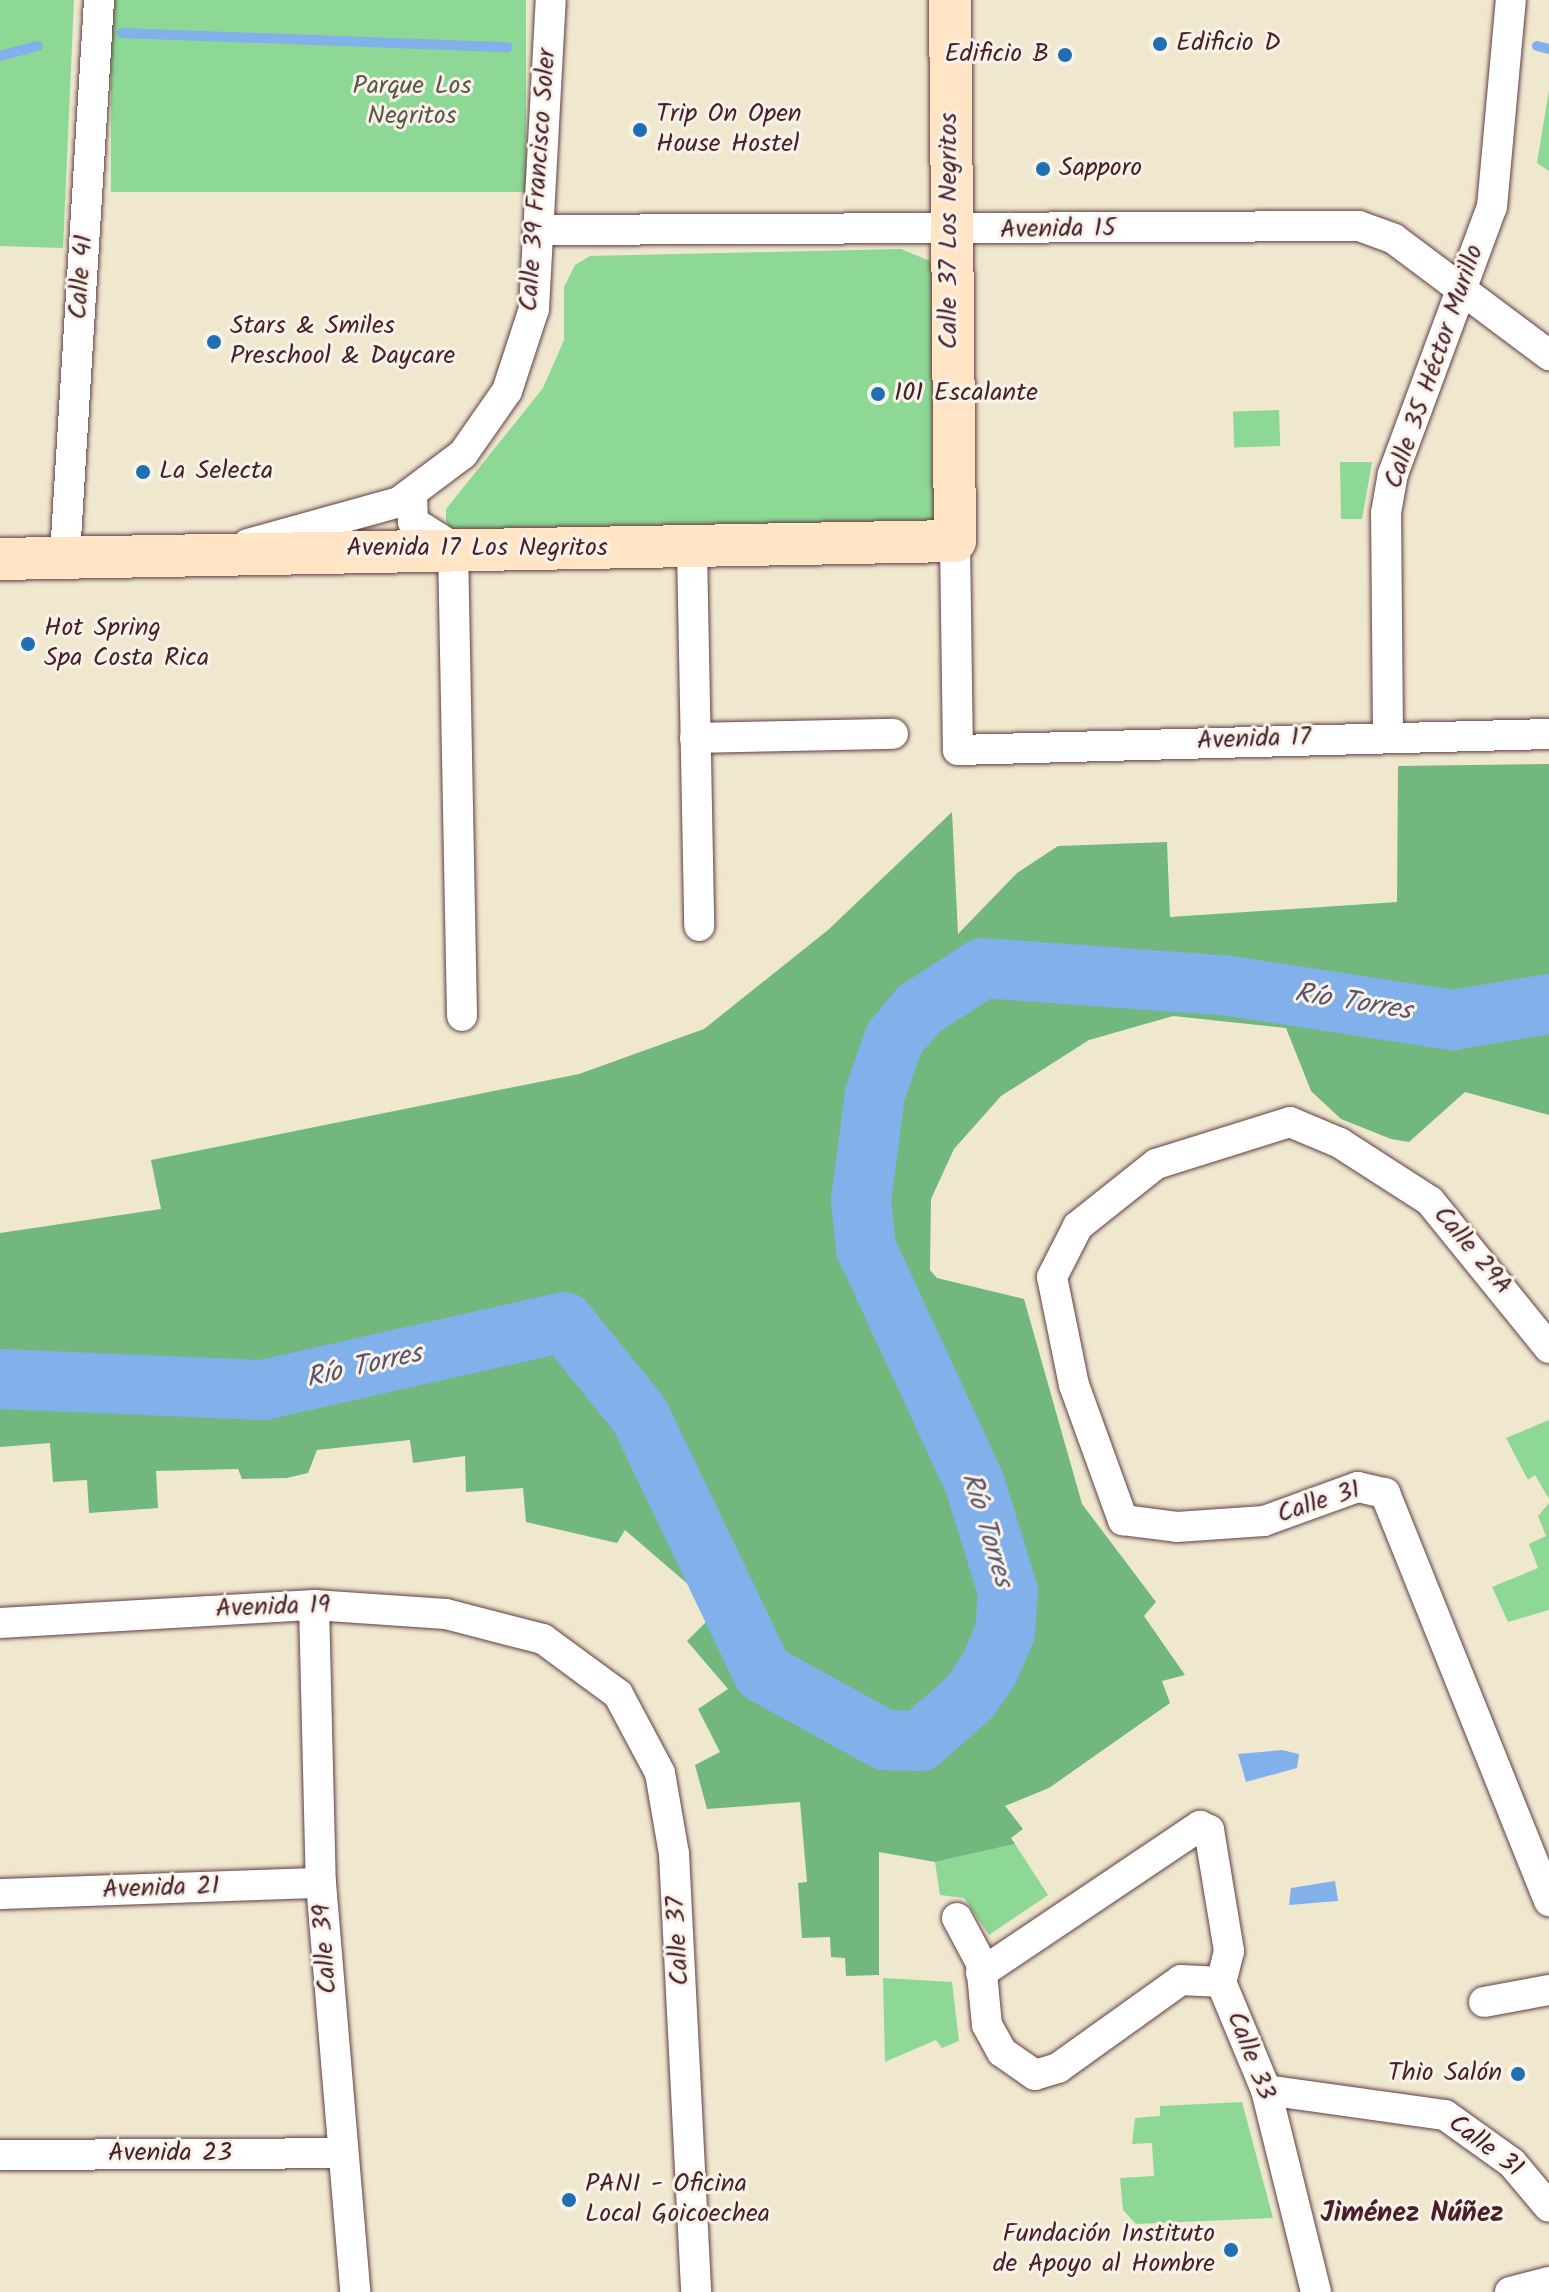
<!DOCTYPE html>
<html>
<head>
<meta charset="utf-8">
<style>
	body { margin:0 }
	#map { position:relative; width:1549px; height:2292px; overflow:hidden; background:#efe8cf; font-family:Kalam,sans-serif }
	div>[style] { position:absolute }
	.green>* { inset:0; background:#8dd895; transform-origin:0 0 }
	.forest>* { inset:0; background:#72b87e }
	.water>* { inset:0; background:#81b0eb }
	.stream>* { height:10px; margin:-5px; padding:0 5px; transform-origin:5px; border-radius:5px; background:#81b0eb }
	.river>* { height:60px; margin:-30px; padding:0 30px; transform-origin:30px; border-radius:30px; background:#81b0eb }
	.roads { filter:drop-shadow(0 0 2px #633d44) drop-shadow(0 0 2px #633d44) }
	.street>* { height:30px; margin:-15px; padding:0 15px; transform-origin:15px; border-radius:15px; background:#fff }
	.secondary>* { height:42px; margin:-21px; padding:0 21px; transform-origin:21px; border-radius:21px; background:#ffe4c6 }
	.dots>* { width:22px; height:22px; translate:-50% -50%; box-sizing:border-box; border:4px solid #f7f3e8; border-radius:50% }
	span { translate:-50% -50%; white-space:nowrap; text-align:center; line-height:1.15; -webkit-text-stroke:6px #f7f3e8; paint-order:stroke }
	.poi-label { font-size:26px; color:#4a1f2b }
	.left { translate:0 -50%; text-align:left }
	.right { translate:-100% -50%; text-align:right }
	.park-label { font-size:26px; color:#5e564b }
	.street-label { font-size:26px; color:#4a1f2b }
	.water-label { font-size:28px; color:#5d526e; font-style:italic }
	.neighbourhood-label { font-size:28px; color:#4a1f2b; font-weight:700 }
</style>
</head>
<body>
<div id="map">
	<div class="green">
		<i style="clip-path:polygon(0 0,74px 0,63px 248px,0 246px)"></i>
		<i style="left:111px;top:0;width:415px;height:192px"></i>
		<i style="clip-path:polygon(1549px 90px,1549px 171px,1537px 163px)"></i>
		<i style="clip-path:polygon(901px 249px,930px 261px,934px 274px,938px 524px,452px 531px,446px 522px,446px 509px,543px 388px,564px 340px,564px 287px,575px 265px,590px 256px)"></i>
		<i style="left:1279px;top:410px;width:36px;height:46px;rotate:88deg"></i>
		<i style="clip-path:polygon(1340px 462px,1372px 462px,1362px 519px,1341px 519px)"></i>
		<i style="clip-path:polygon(1549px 1420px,1549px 1499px,1535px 1475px,1528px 1480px,1506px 1438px)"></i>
		<i style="clip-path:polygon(1549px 1503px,1549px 1610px,1508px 1622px,1492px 1587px,1538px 1568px,1529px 1544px,1546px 1536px,1538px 1516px)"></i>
		<i style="clip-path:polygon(1015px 1844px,1048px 1895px,989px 1935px,964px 1898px,940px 1895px,935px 1862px)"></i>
		<i style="clip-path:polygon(883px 1978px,952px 1982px,959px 2041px,942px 2048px,936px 2040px,885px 2062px)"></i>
		<i style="clip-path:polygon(1242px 2102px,1273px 2218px,1136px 2224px,1123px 2210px,1120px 2178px,1154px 2176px,1152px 2143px,1132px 2144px,1135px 2118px,1160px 2116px,1160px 2106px)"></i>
	</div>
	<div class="forest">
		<i style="clip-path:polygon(1549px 764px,1549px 1115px,1465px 1092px,1409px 1142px,1391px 1139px,1341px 1119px,1311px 1091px,1286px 1028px,1173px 1016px,1089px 1040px,1001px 1096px,954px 1149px,931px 1199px,930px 1270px,937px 1278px,1024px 1299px,1082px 1504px,1156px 1602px,1144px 1616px,1185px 1675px,1162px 1681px,1170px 1703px,1049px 1788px,1005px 1806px,1023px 1829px,1011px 1838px,1015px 1844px,935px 1862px,879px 1852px,879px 1975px,846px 1976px,845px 1958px,831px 1957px,830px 1937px,802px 1938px,798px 1883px,807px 1882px,800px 1802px,707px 1809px,695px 1765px,720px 1752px,698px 1709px,728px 1689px,687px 1641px,718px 1610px,625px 1530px,617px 1543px,526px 1522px,523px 1488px,466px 1492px,465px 1456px,413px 1463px,410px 1440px,317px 1450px,308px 1473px,287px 1478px,242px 1479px,238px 1469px,156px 1471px,158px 1508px,89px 1513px,87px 1480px,53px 1482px,50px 1443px,0 1447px,0 1233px,161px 1209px,151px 1160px,579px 1074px,704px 1029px,828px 930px,952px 812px,958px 934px,1017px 873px,1058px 846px,1167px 842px,1170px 917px,1397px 902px,1398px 766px)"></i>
	</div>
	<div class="water">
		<i style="clip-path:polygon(1282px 1750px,1299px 1754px,1297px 1768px,1246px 1782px,1238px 1754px)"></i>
		<i style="clip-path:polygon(1335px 1881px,1338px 1901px,1289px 1905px,1291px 1888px)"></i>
	</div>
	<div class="stream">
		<i style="left:122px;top:33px;width:386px;rotate:2.1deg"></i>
		<i style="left:1537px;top:46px;width:12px;rotate:14deg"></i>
		<i style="left:0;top:56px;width:39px;rotate:-15deg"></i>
	</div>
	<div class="river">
		<i style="left:0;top:1379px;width:263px;rotate:2.4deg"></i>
		<i style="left:263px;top:1390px;width:309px;rotate:-12.7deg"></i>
		<i style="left:564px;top:1322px;width:119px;rotate:50.8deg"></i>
		<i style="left:639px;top:1414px;width:287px;rotate:64.4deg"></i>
		<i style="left:763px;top:1673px;width:139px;rotate:28.8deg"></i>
		<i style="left:885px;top:1740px;width:35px;rotate:2deg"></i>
		<i style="left:920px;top:1741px;width:65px;rotate:-41.3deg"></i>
		<i style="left:969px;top:1698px;width:35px;rotate:-55deg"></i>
		<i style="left:989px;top:1669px;width:40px;rotate:-66.6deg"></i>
		<i style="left:1005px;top:1632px;width:40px;rotate:-85.7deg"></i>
		<i style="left:1008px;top:1592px;width:113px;rotate:-107deg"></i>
		<i style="left:975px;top:1484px;width:260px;rotate:-114.8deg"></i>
		<i style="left:866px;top:1248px;width:48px;rotate:-95.9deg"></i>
		<i style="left:861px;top:1200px;width:107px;rotate:-82.5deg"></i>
		<i style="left:875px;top:1094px;width:58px;rotate:-70.9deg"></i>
		<i style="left:894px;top:1039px;width:38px;rotate:-50deg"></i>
		<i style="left:918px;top:1010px;width:77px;rotate:-32.9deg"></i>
		<i style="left:983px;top:968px;width:241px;rotate:4.1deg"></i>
		<i style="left:1223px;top:985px;width:233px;rotate:8.7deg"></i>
		<i style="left:1453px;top:1020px;width:97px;rotate:-9.5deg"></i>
	</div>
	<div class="roads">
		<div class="street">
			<i style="left:540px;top:230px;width:819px;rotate:-0.28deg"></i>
			<i style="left:1359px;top:226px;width:37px;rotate:20deg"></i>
			<i style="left:1394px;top:239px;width:194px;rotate:36.8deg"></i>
			<i style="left:412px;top:495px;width:27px;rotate:88deg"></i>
			<i style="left:413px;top:522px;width:47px;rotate:32deg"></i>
			<i style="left:453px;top:547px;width:469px;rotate:88.9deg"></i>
			<i style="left:955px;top:541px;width:209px;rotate:89.2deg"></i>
			<i style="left:958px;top:750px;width:591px;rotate:-1.55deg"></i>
			<i style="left:248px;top:544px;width:157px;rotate:-15.5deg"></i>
			<i style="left:399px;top:502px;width:80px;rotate:-36.9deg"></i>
			<i style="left:463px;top:454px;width:77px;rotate:-55.1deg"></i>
			<i style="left:507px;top:391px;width:86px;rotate:-71.8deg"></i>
			<i style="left:534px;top:309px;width:309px;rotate:-86.9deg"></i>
			<i style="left:692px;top:548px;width:378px;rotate:88.9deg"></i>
			<i style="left:65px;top:555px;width:556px;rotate:-86.49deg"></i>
			<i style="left:1388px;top:736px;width:223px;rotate:-90.5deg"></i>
			<i style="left:1386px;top:513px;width:40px;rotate:-80deg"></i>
			<i style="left:1393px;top:474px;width:285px;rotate:-69.7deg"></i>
			<i style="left:1492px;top:207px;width:208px;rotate:-84.8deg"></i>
			<i style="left:695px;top:738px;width:198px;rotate:-1.2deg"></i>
			<i style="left:1549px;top:1348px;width:189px;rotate:-129deg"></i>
			<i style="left:1430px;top:1201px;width:107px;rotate:-147.2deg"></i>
			<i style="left:1340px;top:1143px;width:54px;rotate:-157.2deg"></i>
			<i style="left:1290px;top:1122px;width:140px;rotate:162.6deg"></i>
			<i style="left:1156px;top:1164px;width:100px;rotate:141.5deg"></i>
			<i style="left:1078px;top:1226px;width:57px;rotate:117deg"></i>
			<i style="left:1052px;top:1277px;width:110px;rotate:78.5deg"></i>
			<i style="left:1074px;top:1385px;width:144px;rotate:70.1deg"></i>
			<i style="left:1123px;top:1520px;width:54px;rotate:7.4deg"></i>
			<i style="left:1177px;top:1527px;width:87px;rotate:-3.9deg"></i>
			<i style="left:1264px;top:1521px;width:100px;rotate:-19.9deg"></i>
			<i style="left:1358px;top:1487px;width:28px;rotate:13deg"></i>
			<i style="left:1385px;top:1493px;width:440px;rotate:68.1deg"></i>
			<i style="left:314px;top:1605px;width:278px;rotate:88.6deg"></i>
			<i style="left:321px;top:1883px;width:410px;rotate:85.2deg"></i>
			<i style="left:0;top:1623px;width:315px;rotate:-3.3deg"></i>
			<i style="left:314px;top:1605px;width:132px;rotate:3.9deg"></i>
			<i style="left:446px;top:1614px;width:100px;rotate:14.5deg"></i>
			<i style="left:543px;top:1639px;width:93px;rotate:36.3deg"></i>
			<i style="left:618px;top:1694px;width:89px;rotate:62deg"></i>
			<i style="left:660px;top:1773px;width:82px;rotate:80.2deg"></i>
			<i style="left:674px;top:1854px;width:439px;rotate:87.1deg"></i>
			<i style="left:0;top:1894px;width:321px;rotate:-2deg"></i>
			<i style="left:957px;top:1918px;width:51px;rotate:61.9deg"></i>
			<i style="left:981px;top:1963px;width:62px;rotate:84.5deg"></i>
			<i style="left:987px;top:2025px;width:31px;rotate:61deg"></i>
			<i style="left:1002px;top:2052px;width:40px;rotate:34.9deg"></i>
			<i style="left:1035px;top:2075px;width:24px;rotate:-17deg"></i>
			<i style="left:1058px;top:2068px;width:151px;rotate:-35.6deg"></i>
			<i style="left:1181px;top:1980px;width:40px;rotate:2.9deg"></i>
			<i style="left:981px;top:1973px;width:264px;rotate:-33.9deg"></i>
			<i style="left:1200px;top:1826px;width:10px;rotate:24deg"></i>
			<i style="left:1209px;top:1830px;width:123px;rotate:80.6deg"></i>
			<i style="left:1229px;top:1951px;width:32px;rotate:104deg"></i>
			<i style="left:1221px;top:1982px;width:117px;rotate:67.4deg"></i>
			<i style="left:1266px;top:2090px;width:208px;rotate:76.1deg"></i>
			<i style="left:1484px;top:2002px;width:66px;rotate:-10.5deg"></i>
			<i style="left:1266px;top:2090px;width:181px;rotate:8deg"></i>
			<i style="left:1445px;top:2115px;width:82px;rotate:35.6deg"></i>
			<i style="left:1512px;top:2163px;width:57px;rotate:49.9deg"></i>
			<i style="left:0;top:2155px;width:341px;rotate:-0.3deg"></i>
			<i style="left:1510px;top:2292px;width:40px;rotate:-14.4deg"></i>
		</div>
		<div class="secondary">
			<i style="left:0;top:559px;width:955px;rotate:-1.08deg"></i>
			<i style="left:955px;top:541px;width:541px;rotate:-90.53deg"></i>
		</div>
	</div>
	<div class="dots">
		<i style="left:1160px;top:44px;background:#1f6fb2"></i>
		<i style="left:1065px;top:55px;background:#1f6fb2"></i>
		<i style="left:640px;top:130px;background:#1f6fb2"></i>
		<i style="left:1043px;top:169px;background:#1f6fb2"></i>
		<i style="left:214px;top:342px;background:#1f6fb2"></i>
		<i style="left:878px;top:394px;background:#1f6fb2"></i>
		<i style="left:143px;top:472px;background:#1f6fb2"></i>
		<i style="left:28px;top:644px;background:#1f6fb2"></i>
		<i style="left:1518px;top:2074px;background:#1f6fb2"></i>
		<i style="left:569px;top:2200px;background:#1f6fb2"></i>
		<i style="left:1231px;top:2250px;background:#1f6fb2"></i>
	</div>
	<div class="poi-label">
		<span class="left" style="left:1176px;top:44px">Edificio D</span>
		<span class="right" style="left:1049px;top:55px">Edificio B</span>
		<span class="left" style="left:656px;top:130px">Trip On Open<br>House Hostel</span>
		<span class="left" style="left:1059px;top:169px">Sapporo</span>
		<span class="left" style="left:230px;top:342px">Stars &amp; Smiles<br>Preschool &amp; Daycare</span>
		<span class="left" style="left:894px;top:394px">101 Escalante</span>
		<span class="left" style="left:159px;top:472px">La Selecta</span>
		<span class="left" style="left:44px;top:644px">Hot Spring<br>Spa Costa Rica</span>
		<span class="right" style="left:1502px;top:2074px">Thio Salón</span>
		<span class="left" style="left:585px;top:2200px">PANI - Oficina<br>Local Goicoechea</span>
		<span class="right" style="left:1215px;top:2250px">Fundación Instituto<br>de Apoyo al Hombre</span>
	</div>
	<div class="park-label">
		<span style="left:412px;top:102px">Parque Los<br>Negritos</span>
	</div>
	<div class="street-label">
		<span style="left:539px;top:180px;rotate:-86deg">Calle 39 Francisco Soler</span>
		<span style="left:1058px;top:230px;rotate:-1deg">Avenida 15</span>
		<span style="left:950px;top:231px;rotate:-90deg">Calle 37 Los Negritos</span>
		<span style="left:82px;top:277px;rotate:-86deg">Calle 41</span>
		<span style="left:1435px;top:367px;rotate:-71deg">Calle 35 Héctor Murillo</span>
		<span style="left:477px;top:549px">Avenida 17 Los Negritos</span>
		<span style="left:1254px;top:740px;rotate:-2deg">Avenida 17</span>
		<span style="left:1472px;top:1251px;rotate:50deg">Calle 29A</span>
		<span style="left:1319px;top:1503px;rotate:-18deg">Calle 31</span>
		<span style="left:273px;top:1608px;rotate:-2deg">Avenida 19</span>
		<span style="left:161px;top:1889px;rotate:-2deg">Avenida 21</span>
		<span style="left:679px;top:1941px;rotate:-93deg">Calle 37</span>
		<span style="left:326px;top:1949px;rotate:-94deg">Calle 39</span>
		<span style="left:1250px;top:2056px;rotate:69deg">Calle 33</span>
		<span style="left:1485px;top:2147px;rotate:37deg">Calle 31</span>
		<span style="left:170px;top:2154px">Avenida 23</span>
	</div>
	<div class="water-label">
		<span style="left:1353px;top:1003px;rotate:9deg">Río Torres</span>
		<span style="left:364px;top:1367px;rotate:-13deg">Río Torres</span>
		<span style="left:986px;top:1530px;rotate:73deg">Río Torres</span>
	</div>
	<div class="neighbourhood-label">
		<span style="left:1412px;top:2214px">Jiménez Núñez</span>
	</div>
</div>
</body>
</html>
